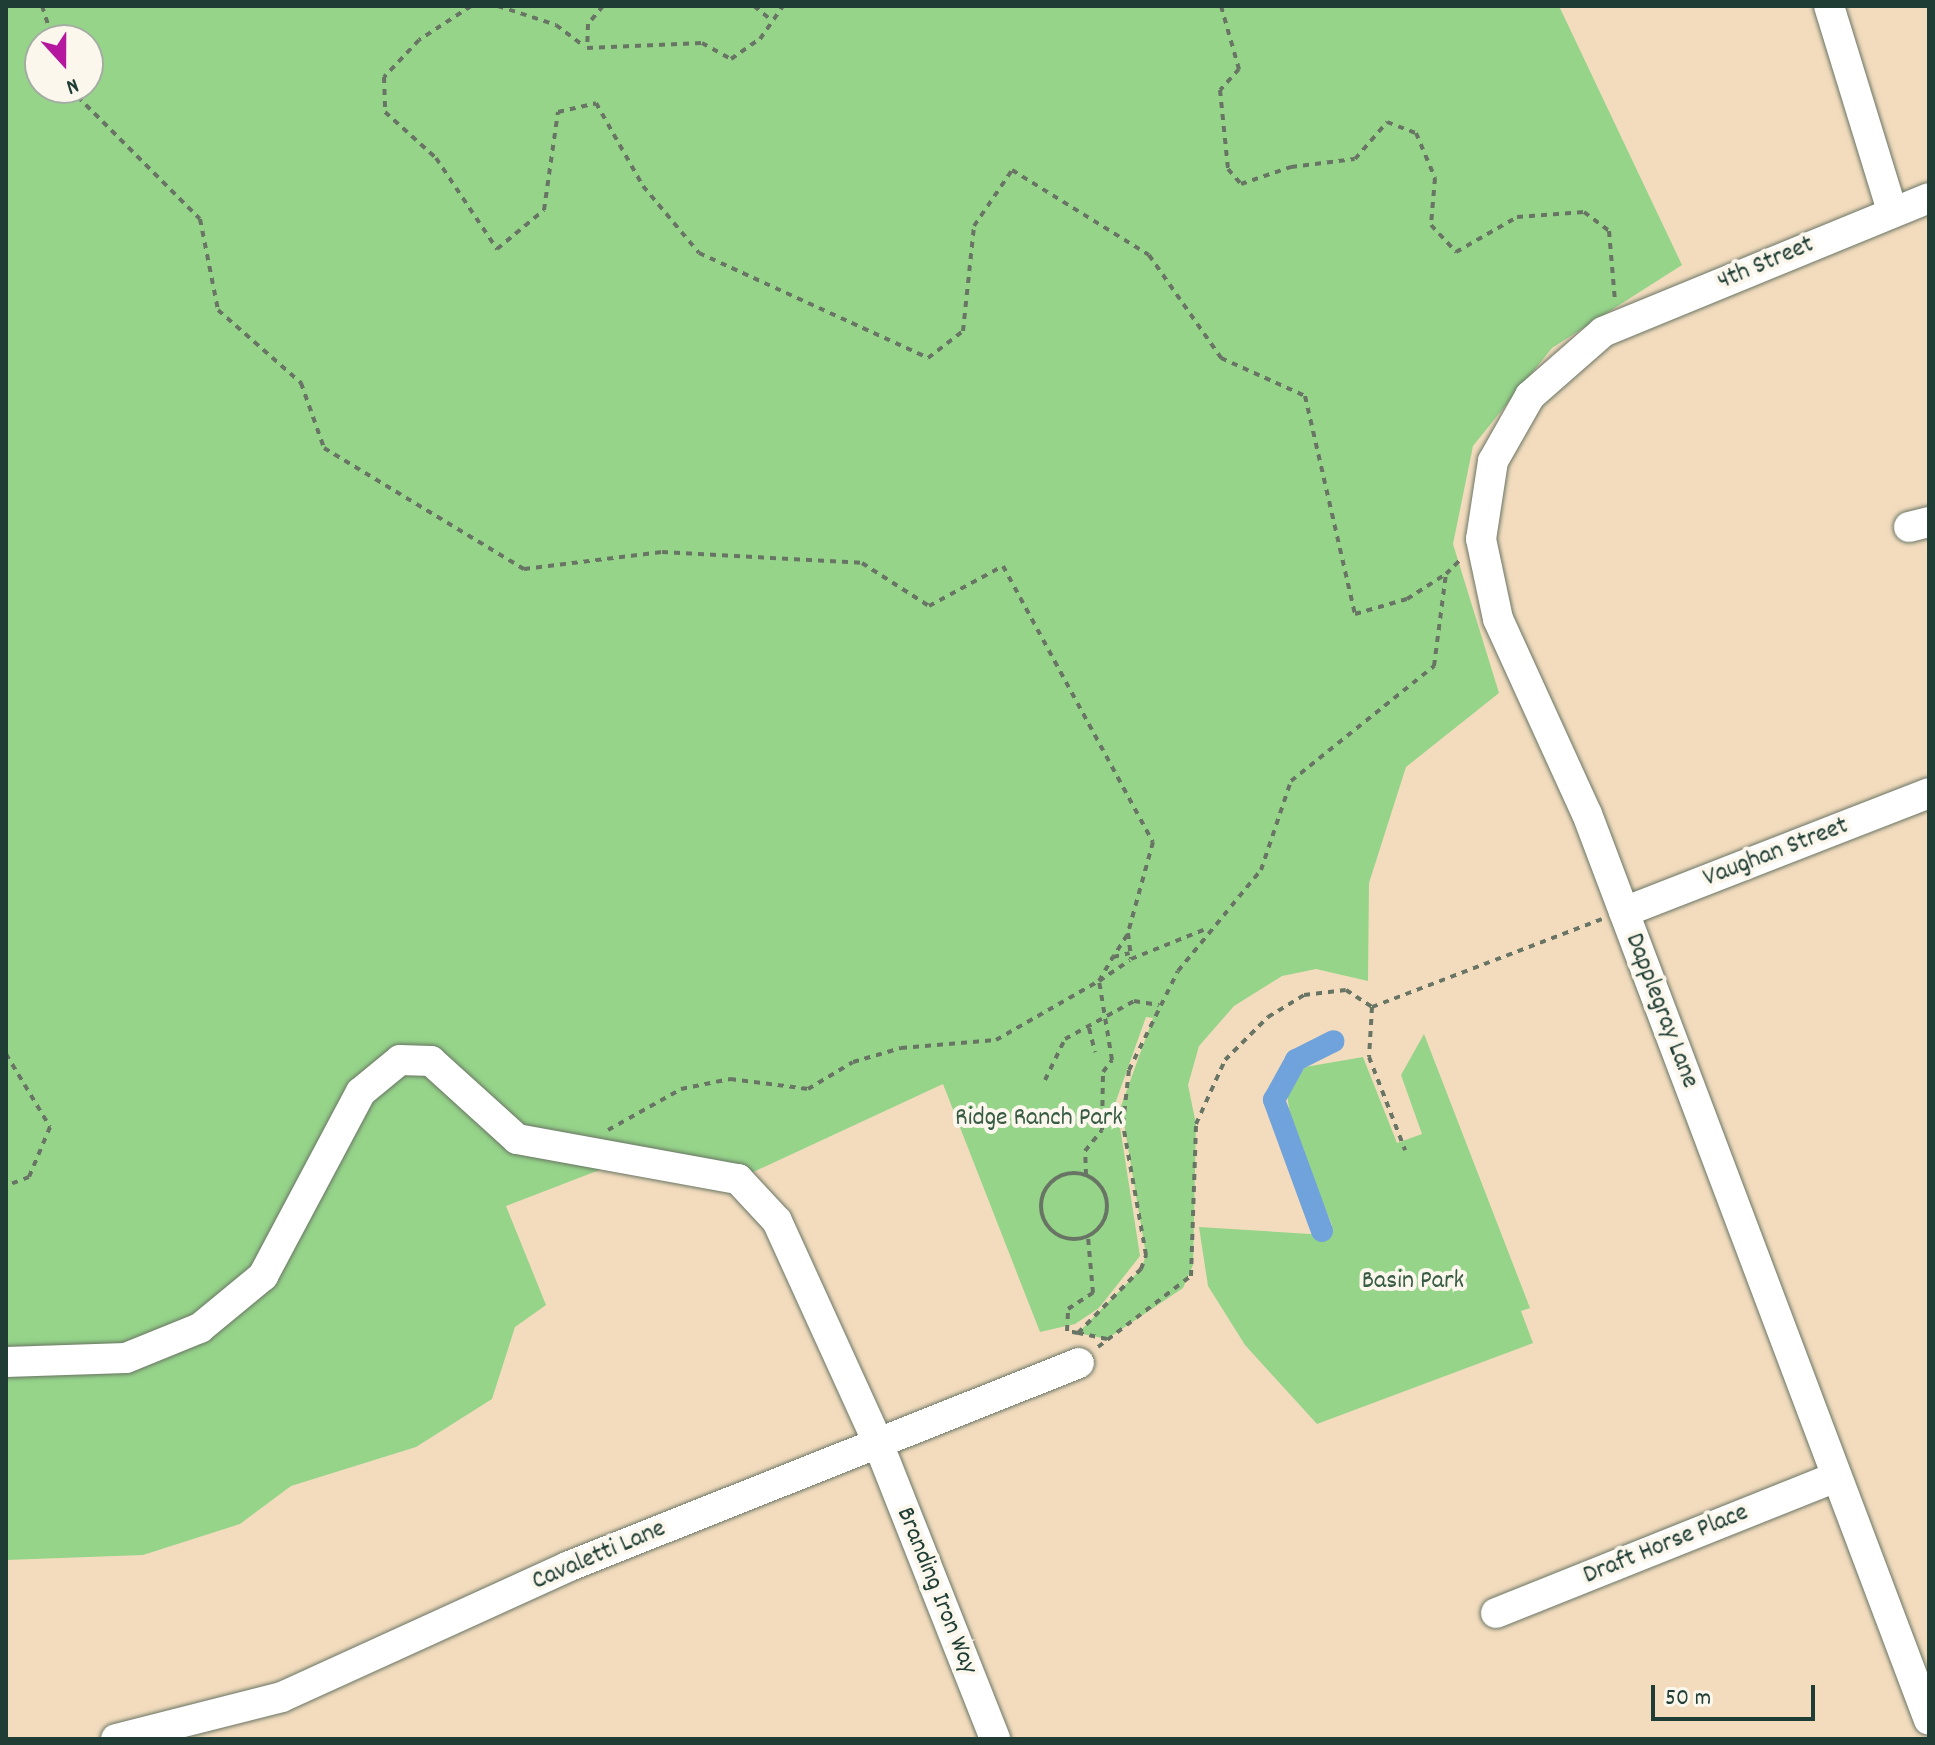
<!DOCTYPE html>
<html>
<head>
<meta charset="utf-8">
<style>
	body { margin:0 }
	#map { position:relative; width:1935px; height:1745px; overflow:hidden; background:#f3dcbe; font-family:Dekko,sans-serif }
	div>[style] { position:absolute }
	.green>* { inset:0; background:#96d48a }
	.canal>* { height:22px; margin:-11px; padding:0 11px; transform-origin:11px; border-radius:11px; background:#70a2db }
	.path>* { height:4px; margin-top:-2px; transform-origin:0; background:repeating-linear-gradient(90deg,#697564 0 6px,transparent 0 12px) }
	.path>.ring { margin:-2px; padding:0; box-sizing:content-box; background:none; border:4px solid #697564; border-radius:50% }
	.roads { filter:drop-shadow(0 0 2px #697564) drop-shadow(0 0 2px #697564) }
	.minor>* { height:30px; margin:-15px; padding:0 15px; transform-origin:15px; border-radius:15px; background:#fff }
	span { translate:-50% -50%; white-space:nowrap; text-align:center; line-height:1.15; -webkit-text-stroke:8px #fbf7ec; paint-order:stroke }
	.street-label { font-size:26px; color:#1f3d34 }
	.park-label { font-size:26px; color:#375b45 }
	.frame { position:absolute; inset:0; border:8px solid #1f3d34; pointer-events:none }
	.north { position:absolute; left:24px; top:24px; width:80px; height:80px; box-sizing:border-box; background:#fbf7ec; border:2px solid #a3ada2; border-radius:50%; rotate:159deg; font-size:22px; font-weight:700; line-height:32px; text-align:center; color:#1f3d34 }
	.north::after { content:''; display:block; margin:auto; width:28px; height:36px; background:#b5179e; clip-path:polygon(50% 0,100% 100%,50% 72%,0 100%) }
	.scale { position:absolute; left:1651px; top:1685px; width:164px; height:36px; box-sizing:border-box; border:4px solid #1f3d34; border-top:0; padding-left:10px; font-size:24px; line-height:28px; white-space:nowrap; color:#1f3d34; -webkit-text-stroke:6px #fbf7ec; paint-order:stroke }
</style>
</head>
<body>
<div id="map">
	<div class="green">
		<i style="clip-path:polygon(evenodd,6px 6px,1559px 6px,1682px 265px,1552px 348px,1473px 446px,1453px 544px,1499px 693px,1406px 767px,1369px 883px,1368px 981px,1316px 969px,1282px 976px,1234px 1006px,1199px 1046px,1188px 1085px,1196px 1124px,1193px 1265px,1183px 1288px,1107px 1339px,1078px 1333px,1141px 1269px,1146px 1255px,1121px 1106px,1153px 1018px,1146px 1017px,1116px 1101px,1140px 1256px,1099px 1308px,1075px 1324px,1040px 1332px,943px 1084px,738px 1179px,602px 1169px,506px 1206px,546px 1305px,515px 1327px,492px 1399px,416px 1447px,291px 1486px,240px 1524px,143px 1555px,6px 1560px,6px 6px,40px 40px,88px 40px,88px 88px,40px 88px,40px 40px)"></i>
		<i style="clip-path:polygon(1424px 1034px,1530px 1308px,1521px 1311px,1533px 1343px,1317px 1424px,1245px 1345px,1208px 1286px,1199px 1227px,1326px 1235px,1332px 1225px,1292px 1130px,1287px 1094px,1305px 1067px,1363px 1057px,1397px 1143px,1422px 1134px,1401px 1075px)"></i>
	</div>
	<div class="canal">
		<i style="left:1322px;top:1231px;width:140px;rotate:-110.1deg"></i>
		<i style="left:1274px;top:1100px;width:46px;rotate:-61.2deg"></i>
		<i style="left:1296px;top:1060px;width:42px;rotate:-26.6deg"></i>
	</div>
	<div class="path">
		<i style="left:42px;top:6px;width:36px;rotate:72deg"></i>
		<i style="left:471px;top:6px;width:62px;rotate:146.8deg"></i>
		<i style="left:419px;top:40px;width:51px;rotate:133.4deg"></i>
		<i style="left:384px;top:77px;width:35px;rotate:88deg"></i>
		<i style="left:385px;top:112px;width:69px;rotate:42deg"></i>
		<i style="left:436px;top:158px;width:110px;rotate:56.2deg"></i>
		<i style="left:497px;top:249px;width:61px;rotate:-39.7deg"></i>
		<i style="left:544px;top:210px;width:99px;rotate:-81.9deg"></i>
		<i style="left:558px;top:112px;width:39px;rotate:-13deg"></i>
		<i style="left:596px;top:103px;width:95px;rotate:60.5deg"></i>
		<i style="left:643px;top:186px;width:87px;rotate:50.1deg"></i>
		<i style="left:699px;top:253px;width:252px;rotate:24.6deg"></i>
		<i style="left:928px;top:358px;width:44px;rotate:-37.6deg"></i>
		<i style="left:963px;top:331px;width:106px;rotate:-84deg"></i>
		<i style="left:974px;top:226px;width:68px;rotate:-55.8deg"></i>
		<i style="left:1012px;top:170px;width:161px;rotate:31.8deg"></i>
		<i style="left:1149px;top:255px;width:126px;rotate:55deg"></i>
		<i style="left:1221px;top:358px;width:92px;rotate:24.3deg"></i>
		<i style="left:1305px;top:396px;width:224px;rotate:77.1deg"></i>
		<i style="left:1355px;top:614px;width:54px;rotate:-16.1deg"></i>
		<i style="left:1407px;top:599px;width:46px;rotate:-32.7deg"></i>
		<i style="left:498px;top:6px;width:61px;rotate:18.1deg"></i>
		<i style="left:556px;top:25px;width:36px;rotate:37deg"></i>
		<i style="left:603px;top:6px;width:23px;rotate:130deg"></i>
		<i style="left:588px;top:24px;width:24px;rotate:92deg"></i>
		<i style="left:587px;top:48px;width:115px;rotate:-2.5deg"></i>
		<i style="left:702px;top:43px;width:33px;rotate:29deg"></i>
		<i style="left:731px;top:59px;width:35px;rotate:-35deg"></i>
		<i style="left:760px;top:39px;width:40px;rotate:-55.1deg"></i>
		<i style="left:754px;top:6px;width:19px;rotate:39deg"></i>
		<i style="left:1112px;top:6px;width:12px"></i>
		<i style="left:1221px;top:6px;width:66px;rotate:74.1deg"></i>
		<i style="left:1239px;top:69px;width:28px;rotate:132deg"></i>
		<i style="left:1220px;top:90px;width:79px;rotate:84.2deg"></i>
		<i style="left:1228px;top:169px;width:20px;rotate:49deg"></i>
		<i style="left:1241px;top:184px;width:53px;rotate:-18.8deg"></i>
		<i style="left:1291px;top:167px;width:64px;rotate:-7.1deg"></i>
		<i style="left:1355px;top:159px;width:49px;rotate:-49.1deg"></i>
		<i style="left:1387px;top:122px;width:31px;rotate:21deg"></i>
		<i style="left:1416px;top:133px;width:49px;rotate:67.1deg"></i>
		<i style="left:1435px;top:178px;width:47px;rotate:94.9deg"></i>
		<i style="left:1431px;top:225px;width:37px;rotate:47deg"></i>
		<i style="left:1456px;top:252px;width:70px;rotate:-29.8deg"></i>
		<i style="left:1517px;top:217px;width:67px;rotate:-4.3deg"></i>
		<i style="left:1584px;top:212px;width:31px;rotate:37deg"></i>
		<i style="left:1609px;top:231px;width:70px;rotate:85.1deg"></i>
		<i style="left:69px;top:88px;width:185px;rotate:45deg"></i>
		<i style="left:200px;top:219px;width:93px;rotate:78.8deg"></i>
		<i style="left:218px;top:310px;width:111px;rotate:41.3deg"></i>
		<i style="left:301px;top:383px;width:69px;rotate:70.5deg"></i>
		<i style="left:324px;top:448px;width:234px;rotate:31.2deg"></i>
		<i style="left:524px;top:569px;width:139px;rotate:-7deg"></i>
		<i style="left:662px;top:552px;width:200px;rotate:3.1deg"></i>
		<i style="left:862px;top:563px;width:80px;rotate:32.7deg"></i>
		<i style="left:929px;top:606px;width:84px;rotate:-28.4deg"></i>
		<i style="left:1003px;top:566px;width:314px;rotate:61.5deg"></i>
		<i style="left:1153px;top:842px;width:94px;rotate:105.4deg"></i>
		<i style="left:1128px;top:933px;width:26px;rotate:83deg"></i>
		<i style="left:1131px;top:959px;width:83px;rotate:-21.9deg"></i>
		<i style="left:1127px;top:935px;width:26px;rotate:122deg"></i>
		<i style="left:1113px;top:957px;width:17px;rotate:-13deg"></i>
		<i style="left:1372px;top:1007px;width:50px;rotate:93.4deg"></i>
		<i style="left:1369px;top:1057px;width:100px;rotate:68.8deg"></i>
		<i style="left:1089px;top:1028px;width:25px;rotate:76deg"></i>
		<i style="left:6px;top:1054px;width:85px;rotate:58.9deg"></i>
		<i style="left:50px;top:1127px;width:54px;rotate:112.8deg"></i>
		<i style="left:29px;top:1177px;width:25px;rotate:159deg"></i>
		<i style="left:1045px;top:1080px;width:46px;rotate:-64deg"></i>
		<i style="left:1065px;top:1039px;width:79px;rotate:-28.8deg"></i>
		<i style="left:1134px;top:1001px;width:25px;rotate:9deg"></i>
		<i style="left:608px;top:1130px;width:84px;rotate:-29.3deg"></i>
		<i style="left:681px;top:1089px;width:50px;rotate:-11.5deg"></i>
		<i style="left:730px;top:1079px;width:79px;rotate:7.3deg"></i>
		<i style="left:808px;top:1089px;width:52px;rotate:-31deg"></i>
		<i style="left:853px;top:1062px;width:50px;rotate:-16.3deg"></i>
		<i style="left:901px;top:1048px;width:95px;rotate:-4.8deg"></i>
		<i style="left:996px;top:1040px;width:119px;rotate:-29.8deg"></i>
		<i style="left:1099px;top:981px;width:28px;rotate:-60deg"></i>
		<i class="ring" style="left:1041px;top:1173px;width:62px;height:62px"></i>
		<i style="left:1086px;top:1175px;width:24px;rotate:-92deg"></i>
		<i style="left:1085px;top:1151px;width:27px;rotate:-51deg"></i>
		<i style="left:1102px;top:1130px;width:58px;rotate:-89deg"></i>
		<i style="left:1103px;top:1072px;width:15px;rotate:-53deg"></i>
		<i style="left:1112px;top:1060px;width:80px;rotate:-99.3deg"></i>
		<i style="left:1099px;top:981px;width:37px;rotate:-34deg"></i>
		<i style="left:1078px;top:1333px;width:11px;rotate:-170deg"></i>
		<i style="left:1067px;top:1331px;width:22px;rotate:-87deg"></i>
		<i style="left:1068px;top:1309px;width:30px;rotate:-33deg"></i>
		<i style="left:1093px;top:1293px;width:56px;rotate:-95.1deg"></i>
		<i style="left:1107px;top:1339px;width:30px;rotate:-168deg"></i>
		<i style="left:1078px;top:1333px;width:90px;rotate:-45.5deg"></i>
		<i style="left:1141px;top:1269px;width:15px;rotate:-70deg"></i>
		<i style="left:1146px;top:1255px;width:133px;rotate:-100deg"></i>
		<i style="left:1123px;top:1124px;width:54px;rotate:-83.7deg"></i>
		<i style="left:1129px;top:1070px;width:110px;rotate:-63.7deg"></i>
		<i style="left:1178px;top:971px;width:131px;rotate:-50.6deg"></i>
		<i style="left:1261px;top:870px;width:94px;rotate:-71.4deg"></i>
		<i style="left:1291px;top:781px;width:184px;rotate:-38.8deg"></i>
		<i style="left:1434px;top:666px;width:93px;rotate:-82.6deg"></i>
		<i style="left:1446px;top:574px;width:20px;rotate:-45deg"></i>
		<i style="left:1098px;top:1347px;width:117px;rotate:-37.4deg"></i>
		<i style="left:1191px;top:1276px;width:152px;rotate:-88.1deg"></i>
		<i style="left:1196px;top:1124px;width:70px;rotate:-65.6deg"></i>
		<i style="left:1225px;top:1060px;width:61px;rotate:-45deg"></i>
		<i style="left:1268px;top:1017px;width:42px;rotate:-31.4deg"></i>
		<i style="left:1304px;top:995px;width:42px;rotate:-6.8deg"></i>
		<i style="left:1346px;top:990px;width:31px;rotate:33deg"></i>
		<i style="left:1372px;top:1007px;width:246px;rotate:-20.9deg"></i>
	</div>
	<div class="roads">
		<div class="minor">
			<i style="left:1829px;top:6px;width:214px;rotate:72.9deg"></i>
			<i style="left:1929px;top:198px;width:352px;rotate:157.7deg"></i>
			<i style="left:1603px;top:332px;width:97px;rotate:138.8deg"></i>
			<i style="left:1530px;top:396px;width:75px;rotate:119.6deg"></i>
			<i style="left:1493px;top:461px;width:79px;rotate:98.7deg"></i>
			<i style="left:1481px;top:539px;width:82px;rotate:78deg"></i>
			<i style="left:1498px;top:619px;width:214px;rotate:65.5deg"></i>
			<i style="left:1587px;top:814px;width:968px;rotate:69.32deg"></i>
			<i style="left:1909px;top:527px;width:21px;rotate:-14deg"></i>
			<i style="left:1624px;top:912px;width:327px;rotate:-21.3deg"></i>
			<i style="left:6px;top:1362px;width:120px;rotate:-1.9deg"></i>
			<i style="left:126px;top:1358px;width:80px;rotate:-22.1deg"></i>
			<i style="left:200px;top:1328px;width:82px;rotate:-39.5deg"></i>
			<i style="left:263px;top:1276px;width:208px;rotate:-62deg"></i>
			<i style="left:361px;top:1092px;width:50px;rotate:-39.4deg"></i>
			<i style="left:400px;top:1060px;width:31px;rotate:2deg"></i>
			<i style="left:431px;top:1061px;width:116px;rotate:42.2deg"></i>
			<i style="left:517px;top:1139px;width:225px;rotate:10.3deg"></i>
			<i style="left:738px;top:1179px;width:57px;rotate:47.1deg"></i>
			<i style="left:777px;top:1221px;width:244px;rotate:65.5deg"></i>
			<i style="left:878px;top:1443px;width:318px;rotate:68.4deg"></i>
			<i style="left:1496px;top:1613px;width:366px;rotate:-21.8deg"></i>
			<i style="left:116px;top:1739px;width:171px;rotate:-14.2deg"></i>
			<i style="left:282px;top:1697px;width:313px;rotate:-24.5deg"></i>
			<i style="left:567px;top:1567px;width:551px;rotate:-21.72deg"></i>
		</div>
	</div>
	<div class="street-label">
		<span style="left:1766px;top:264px;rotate:-23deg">4th Street</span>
		<span style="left:1776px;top:853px;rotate:-21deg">Vaughan Street</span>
		<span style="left:1661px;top:1011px;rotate:69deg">Dapplegray Lane</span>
		<span style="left:1666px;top:1545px;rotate:-22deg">Draft Horse Place</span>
		<span style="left:599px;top:1556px;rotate:-23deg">Cavaletti Lane</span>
		<span style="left:936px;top:1591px;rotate:68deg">Branding Iron Way</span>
	</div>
	<div class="park-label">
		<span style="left:1039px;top:1119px">Ridge Ranch Park</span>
		<span style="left:1413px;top:1282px">Basin Park</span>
	</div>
	<div class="frame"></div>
	<div class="north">N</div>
	<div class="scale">50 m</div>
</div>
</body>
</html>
